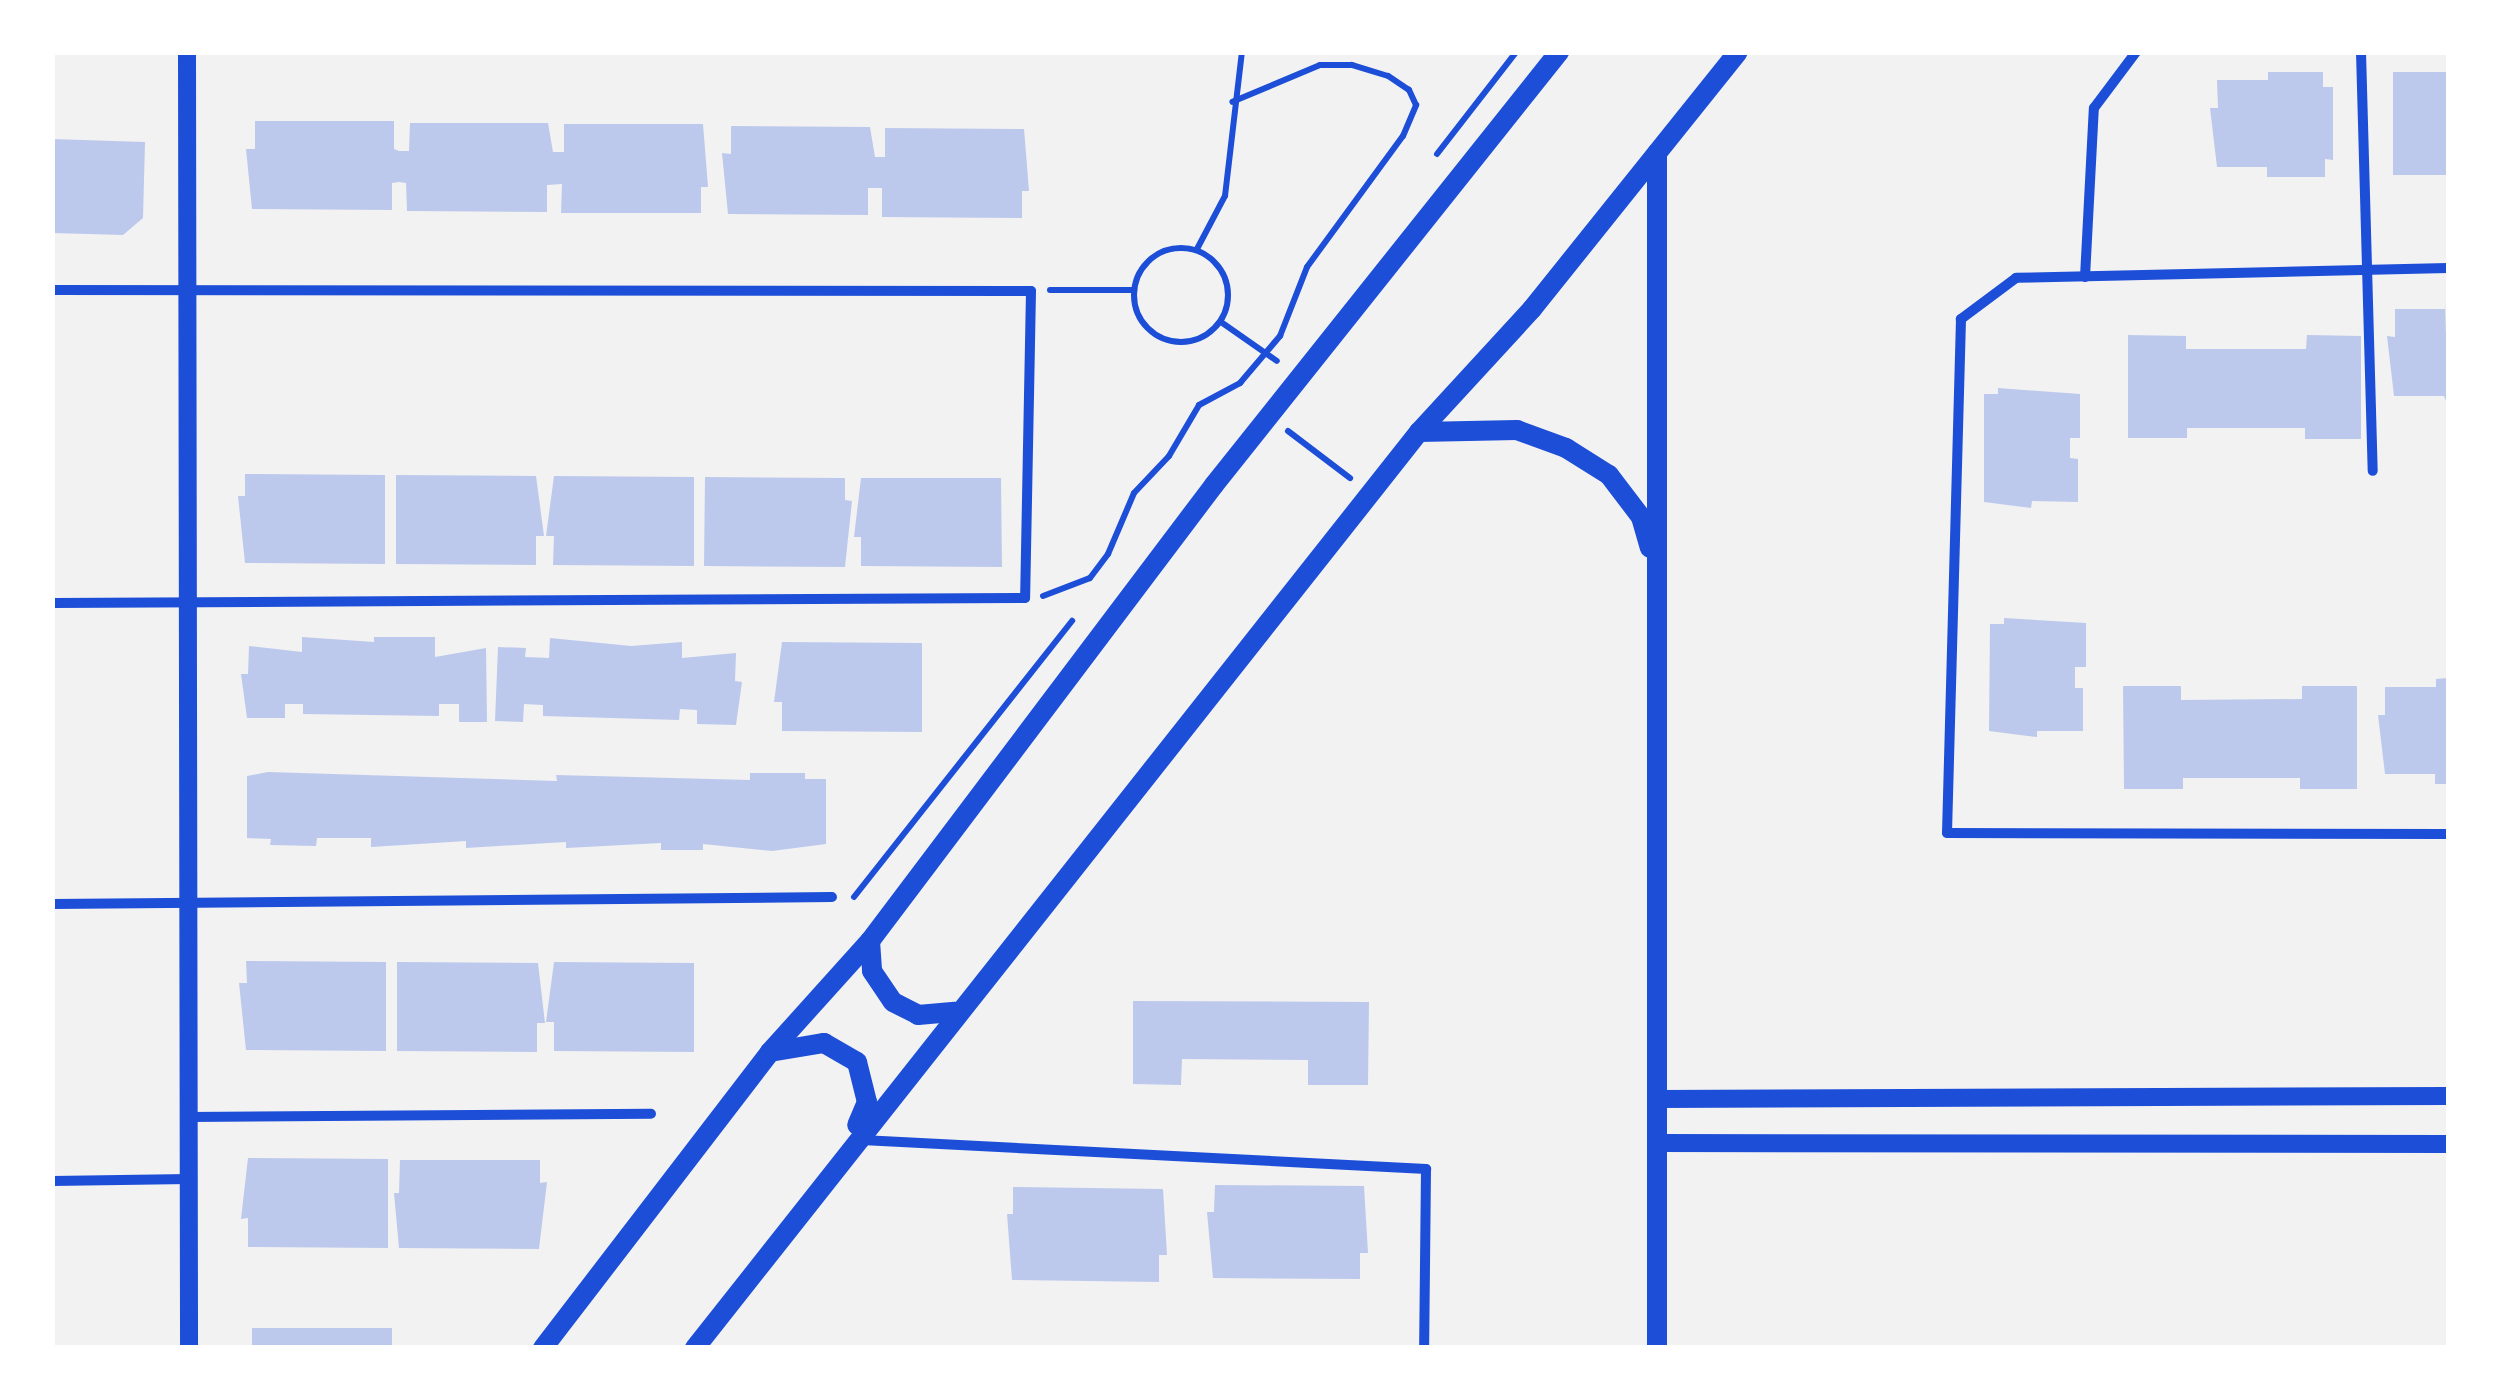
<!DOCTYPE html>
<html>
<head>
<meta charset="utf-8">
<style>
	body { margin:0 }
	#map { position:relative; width:2501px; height:1400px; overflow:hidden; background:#f2f2f2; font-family:"Fira Sans",sans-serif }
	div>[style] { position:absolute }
	.building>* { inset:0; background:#bdc9ec; transform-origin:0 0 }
	.path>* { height:6px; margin:-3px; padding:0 3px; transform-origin:3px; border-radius:3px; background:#1d4ed8 }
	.path>.ring { margin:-3px; padding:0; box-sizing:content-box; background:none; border:6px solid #1d4ed8; border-radius:50% }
	.minor>* { height:10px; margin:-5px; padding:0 5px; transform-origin:5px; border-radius:5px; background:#1d4ed8 }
	.tertiary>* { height:18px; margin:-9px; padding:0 9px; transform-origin:9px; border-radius:9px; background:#1d4ed8 }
	.secondary>* { height:20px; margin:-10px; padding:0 10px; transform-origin:10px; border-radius:10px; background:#1d4ed8 }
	span { translate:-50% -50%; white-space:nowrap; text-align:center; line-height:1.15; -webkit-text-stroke:8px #fff; paint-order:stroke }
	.frame { position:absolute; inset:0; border:55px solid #fff; pointer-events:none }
</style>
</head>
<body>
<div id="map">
	<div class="building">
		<i style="clip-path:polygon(2268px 72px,2323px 72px,2323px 87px,2333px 87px,2333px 160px,2325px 159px,2325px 177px,2267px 177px,2267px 167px,2217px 167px,2210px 108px,2218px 108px,2217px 80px,2268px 80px)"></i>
		<i style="left:2393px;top:72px;width:55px;height:103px"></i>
		<i style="clip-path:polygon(255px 121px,394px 121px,394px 149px,399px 151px,409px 151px,410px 123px,548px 123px,553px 152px,564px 152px,564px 124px,703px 124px,708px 187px,701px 187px,701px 213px,561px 213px,562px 184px,547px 185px,547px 212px,407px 211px,406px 183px,399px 182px,392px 183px,392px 210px,252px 209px,246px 149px,255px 149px)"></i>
		<i style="clip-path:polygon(731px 126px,870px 127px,875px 157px,885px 157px,885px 128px,1024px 129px,1029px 191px,1022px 191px,1022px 218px,882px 217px,882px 188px,868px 188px,868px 215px,728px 214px,722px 153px,731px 154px)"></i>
		<i style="clip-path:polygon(52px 139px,145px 142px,143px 218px,123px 235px,52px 233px)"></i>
		<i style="clip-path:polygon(2445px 300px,2448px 406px,2444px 396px,2394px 396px,2387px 336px,2395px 337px,2395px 309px,2445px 309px)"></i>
		<i style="clip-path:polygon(2128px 335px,2186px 336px,2186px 349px,2306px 349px,2307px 335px,2361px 336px,2361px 439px,2305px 439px,2305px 428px,2187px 428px,2187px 438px,2128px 438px)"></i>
		<i style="clip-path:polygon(1998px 388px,2080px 394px,2080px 438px,2070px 438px,2070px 458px,2078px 459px,2078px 502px,2032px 501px,2031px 508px,1984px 502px,1984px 394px,1998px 394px)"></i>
		<i style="clip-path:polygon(245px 474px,385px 475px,385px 564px,245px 563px,238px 496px,245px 496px)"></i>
		<i style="clip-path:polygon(396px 475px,536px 476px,544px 536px,536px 536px,536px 565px,396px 564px)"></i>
		<i style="clip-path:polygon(554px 476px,694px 477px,694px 566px,553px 565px,554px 536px,546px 536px)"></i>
		<i style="clip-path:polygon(705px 477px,845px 478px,845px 500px,852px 501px,845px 567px,704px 566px)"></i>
		<i style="clip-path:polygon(861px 478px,1001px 478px,1002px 567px,861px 566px,861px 537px,854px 537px)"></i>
		<i style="clip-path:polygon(2004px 618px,2086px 623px,2086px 667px,2075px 667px,2075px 688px,2083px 688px,2083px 731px,2037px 731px,2037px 737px,1989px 731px,1990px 624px,2004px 624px)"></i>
		<i style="clip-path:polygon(302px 637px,374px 642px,374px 637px,435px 637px,435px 657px,486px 648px,487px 722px,459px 722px,459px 704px,439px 704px,439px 716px,303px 714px,303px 704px,285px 704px,285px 718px,247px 718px,241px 674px,248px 674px,249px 646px,302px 652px)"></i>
		<i style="clip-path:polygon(550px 638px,631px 646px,682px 642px,682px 658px,736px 653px,735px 681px,742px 682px,736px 725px,697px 724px,697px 710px,680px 709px,679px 720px,543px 716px,543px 705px,524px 704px,523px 722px,495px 721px,498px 647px,526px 648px,525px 657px,549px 658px)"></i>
		<i style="clip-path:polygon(782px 642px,922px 643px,922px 732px,782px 731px,782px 702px,774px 702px)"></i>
		<i style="clip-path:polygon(2448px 678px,2448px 784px,2435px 784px,2435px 774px,2385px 774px,2378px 715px,2385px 715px,2385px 687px,2436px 687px,2436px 679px)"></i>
		<i style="clip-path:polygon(2123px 686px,2181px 686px,2181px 700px,2302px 699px,2302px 686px,2357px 686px,2357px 789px,2300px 789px,2300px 778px,2183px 778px,2183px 789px,2124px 789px)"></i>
		<i style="clip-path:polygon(268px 772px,557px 781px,556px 775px,750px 780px,750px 773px,805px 773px,805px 779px,826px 779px,826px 844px,772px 851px,703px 844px,703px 850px,661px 850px,661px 843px,566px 848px,566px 842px,466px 848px,466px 841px,371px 847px,371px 838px,317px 838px,316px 846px,270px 845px,271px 839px,247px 838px,247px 776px)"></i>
		<i style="clip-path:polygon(246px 961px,386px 962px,386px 1051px,246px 1050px,239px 983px,247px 983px)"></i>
		<i style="clip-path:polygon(397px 962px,538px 963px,545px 1023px,537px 1023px,537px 1052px,397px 1051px)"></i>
		<i style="clip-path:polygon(554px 962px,694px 963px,694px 1052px,554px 1051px,554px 1022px,546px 1022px)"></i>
		<i style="clip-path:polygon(1133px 1001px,1369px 1002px,1368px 1085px,1308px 1085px,1308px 1060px,1182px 1059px,1181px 1085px,1133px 1084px)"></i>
		<i style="clip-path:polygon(248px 1158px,388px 1159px,388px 1248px,248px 1247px,248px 1218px,241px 1219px)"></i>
		<i style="clip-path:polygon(400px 1160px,540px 1160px,540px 1183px,547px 1182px,539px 1249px,399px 1248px,394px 1193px,399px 1193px)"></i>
		<i style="clip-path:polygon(1215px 1185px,1364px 1186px,1368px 1253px,1360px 1253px,1360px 1279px,1213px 1278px,1207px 1212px,1214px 1212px)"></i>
		<i style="clip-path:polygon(1013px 1187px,1163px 1189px,1167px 1255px,1159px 1255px,1159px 1282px,1012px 1280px,1007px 1214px,1013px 1214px)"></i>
		<i style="left:252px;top:1328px;width:140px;height:20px"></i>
	</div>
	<div class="path">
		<i style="left:1437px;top:154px;width:129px;rotate:-52.2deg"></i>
		<i class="ring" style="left:1134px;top:248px;width:88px;height:88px"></i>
		<i style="left:1197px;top:249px;width:60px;rotate:-62.2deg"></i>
		<i style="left:1225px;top:196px;width:145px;rotate:-83.3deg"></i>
		<i style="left:1050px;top:290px;width:83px"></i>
		<i style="left:1221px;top:322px;width:68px;rotate:34.9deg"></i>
		<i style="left:1288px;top:431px;width:78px;rotate:37.2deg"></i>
		<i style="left:1043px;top:596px;width:50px;rotate:-21deg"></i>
		<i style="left:1090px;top:578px;width:30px;rotate:-53deg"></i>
		<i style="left:1108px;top:554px;width:66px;rotate:-66.9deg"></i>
		<i style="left:1134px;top:493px;width:51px;rotate:-46.6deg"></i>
		<i style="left:1169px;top:456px;width:59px;rotate:-59.5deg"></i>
		<i style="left:1199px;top:405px;width:47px;rotate:-28.2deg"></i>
		<i style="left:1240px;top:383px;width:62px;rotate:-49.6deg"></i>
		<i style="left:1280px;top:336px;width:74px;rotate:-68.6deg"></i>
		<i style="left:1307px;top:267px;width:162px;rotate:-53.8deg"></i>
		<i style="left:1403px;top:136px;width:34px;rotate:-67deg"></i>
		<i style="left:1416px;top:105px;width:17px;rotate:-115deg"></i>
		<i style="left:1409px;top:90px;width:25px;rotate:-146deg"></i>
		<i style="left:1388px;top:76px;width:38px;rotate:-163deg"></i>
		<i style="left:1352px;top:65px;width:32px;rotate:180deg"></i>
		<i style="left:1320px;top:65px;width:95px;rotate:157.2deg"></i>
		<i style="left:854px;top:897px;width:352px;rotate:-51.7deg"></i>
	</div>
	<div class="minor">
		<i style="left:2361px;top:52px;width:419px;rotate:88.4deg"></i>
		<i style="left:2448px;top:268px;width:432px;rotate:178.7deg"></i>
		<i style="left:2016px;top:278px;width:69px;rotate:143.3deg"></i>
		<i style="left:1961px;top:319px;width:514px;rotate:91.56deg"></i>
		<i style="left:1947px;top:833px;width:501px;rotate:0.11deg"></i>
		<i style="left:2085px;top:277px;width:169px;rotate:-87deg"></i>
		<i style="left:2094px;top:108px;width:70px;rotate:-53.1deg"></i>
		<i style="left:52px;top:290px;width:979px;rotate:0.06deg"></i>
		<i style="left:1031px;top:291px;width:307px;rotate:91.1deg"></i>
		<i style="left:1025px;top:598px;width:973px;rotate:179.71deg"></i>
		<i style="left:52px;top:904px;width:780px;rotate:-0.51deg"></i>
		<i style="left:189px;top:1117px;width:462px;rotate:-0.4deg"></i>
		<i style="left:862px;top:1140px;width:565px;rotate:2.94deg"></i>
		<i style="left:1426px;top:1169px;width:179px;rotate:90.6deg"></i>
		<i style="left:52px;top:1181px;width:137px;rotate:-0.8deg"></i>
	</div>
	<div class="tertiary">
		<i style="left:187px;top:52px;width:1296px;rotate:89.91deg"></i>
		<i style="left:1658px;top:1099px;width:790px;rotate:-0.22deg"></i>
		<i style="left:1658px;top:1143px;width:790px;rotate:0.07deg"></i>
	</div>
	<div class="secondary">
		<i style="left:1657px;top:153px;width:1195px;rotate:90deg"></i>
		<i style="left:1419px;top:432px;width:98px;rotate:-1.2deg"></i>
		<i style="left:1517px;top:430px;width:52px;rotate:20.2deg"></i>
		<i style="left:1566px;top:448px;width:51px;rotate:32.1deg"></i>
		<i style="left:1609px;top:475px;width:53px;rotate:52.7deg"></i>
		<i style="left:1641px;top:517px;width:32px;rotate:74deg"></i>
		<i style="left:870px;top:941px;width:30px;rotate:86deg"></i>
		<i style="left:872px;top:971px;width:37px;rotate:56deg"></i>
		<i style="left:893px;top:1002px;width:28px;rotate:27deg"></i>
		<i style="left:918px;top:1015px;width:37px;rotate:-5deg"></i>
		<i style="left:770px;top:1052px;width:55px;rotate:-9.5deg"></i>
		<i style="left:824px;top:1043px;width:38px;rotate:30deg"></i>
		<i style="left:857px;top:1062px;width:41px;rotate:76deg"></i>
		<i style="left:867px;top:1102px;width:25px;rotate:113deg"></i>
		<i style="left:543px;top:1348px;width:373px;rotate:-52.5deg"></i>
		<i style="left:770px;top:1052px;width:149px;rotate:-48deg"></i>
		<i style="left:870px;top:941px;width:571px;rotate:-52.97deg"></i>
		<i style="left:1214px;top:485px;width:554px;rotate:-51.45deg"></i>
		<i style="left:695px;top:1348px;width:1168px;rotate:-51.68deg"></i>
		<i style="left:1419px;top:432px;width:167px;rotate:-47.4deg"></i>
		<i style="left:1532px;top:309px;width:329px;rotate:-51.3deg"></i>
	</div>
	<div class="frame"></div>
</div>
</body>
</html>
